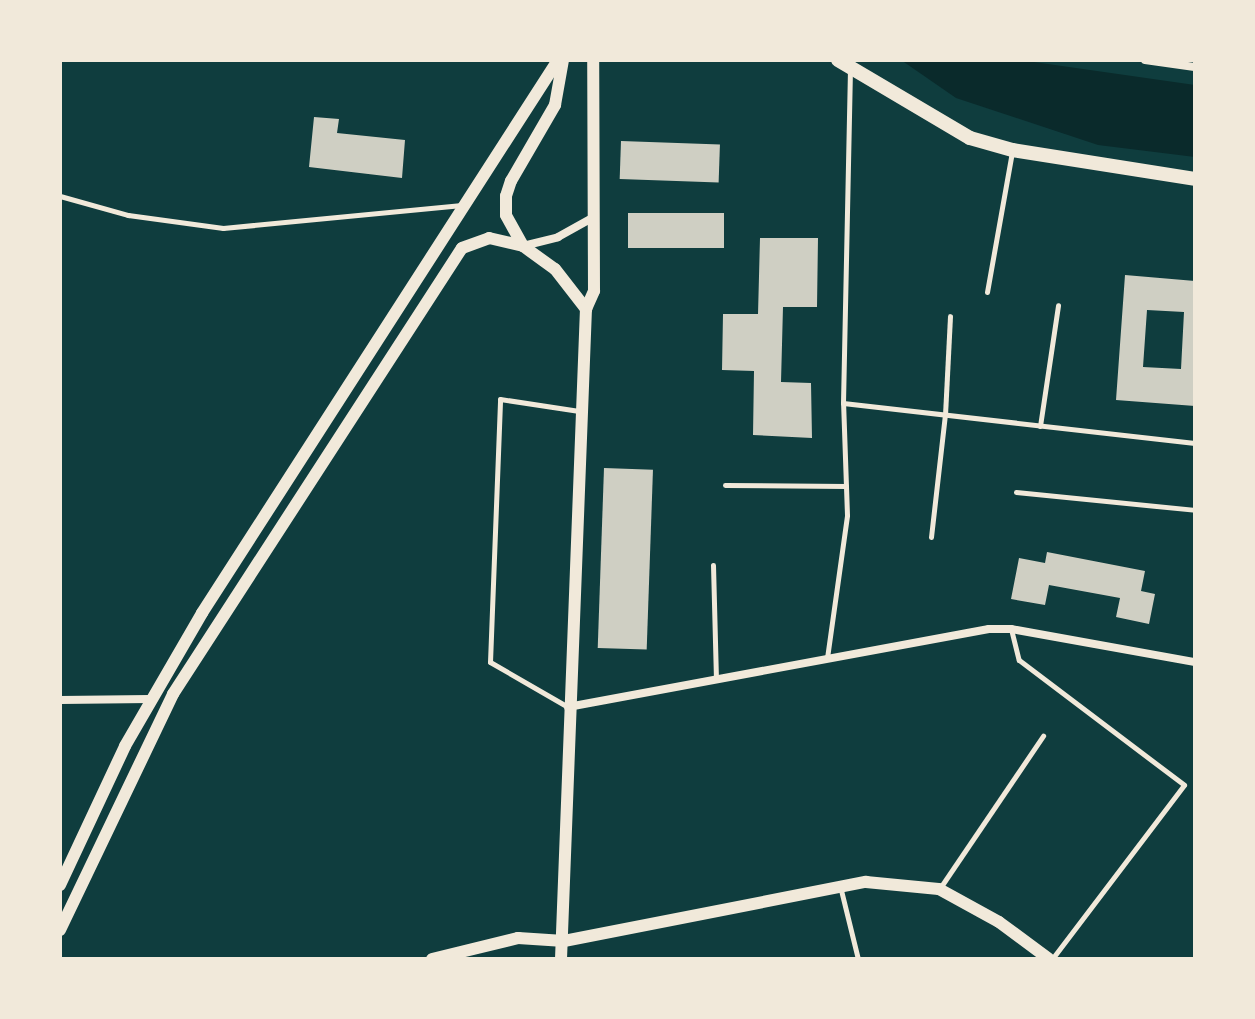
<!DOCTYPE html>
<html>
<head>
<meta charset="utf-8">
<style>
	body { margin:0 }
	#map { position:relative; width:1255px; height:1019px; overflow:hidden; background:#0f3d3e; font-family:Arial,sans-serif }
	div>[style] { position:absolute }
	.water>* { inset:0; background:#0a2a2b }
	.building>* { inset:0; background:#cfcfc3; transform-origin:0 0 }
	.service>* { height:5px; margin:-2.5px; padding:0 2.5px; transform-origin:2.5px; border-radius:2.5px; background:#f1e9da }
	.minor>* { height:8px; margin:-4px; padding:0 4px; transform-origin:4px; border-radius:4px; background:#f1e9da }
	.tertiary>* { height:12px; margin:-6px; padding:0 6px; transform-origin:6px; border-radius:6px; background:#f1e9da }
	.secondary>* { height:14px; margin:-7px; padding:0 7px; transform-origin:7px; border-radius:7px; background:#f1e9da }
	span { translate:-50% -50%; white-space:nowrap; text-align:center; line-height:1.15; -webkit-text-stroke:6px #f1e9da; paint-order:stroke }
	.frame { position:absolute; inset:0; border:62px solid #f1e9da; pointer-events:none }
</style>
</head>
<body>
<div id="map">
	<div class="water">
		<i style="clip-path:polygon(901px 60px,1020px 60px,1195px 85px,1195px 157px,1098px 145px,956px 98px)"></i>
	</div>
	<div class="building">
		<i style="clip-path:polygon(314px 117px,339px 119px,337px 133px,405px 140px,402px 178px,309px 167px)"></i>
		<i style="left:621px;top:141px;width:99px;height:38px;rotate:2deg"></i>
		<i style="left:724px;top:213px;width:35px;height:96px;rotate:90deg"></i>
		<i style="clip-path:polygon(760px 238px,818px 238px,817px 307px,783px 307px,781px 382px,811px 383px,812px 438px,753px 435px,754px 371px,722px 370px,723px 314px,758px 314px)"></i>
		<i style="clip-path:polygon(evenodd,1125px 275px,1195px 281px,1195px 406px,1116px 400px,1125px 275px,1147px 310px,1184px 312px,1181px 369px,1143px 367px,1147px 310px)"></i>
		<i style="left:604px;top:468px;width:49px;height:180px;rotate:2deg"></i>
		<i style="clip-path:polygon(1047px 552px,1145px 571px,1141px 591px,1155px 594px,1149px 624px,1116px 617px,1120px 598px,1049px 585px,1045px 605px,1011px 599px,1019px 558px,1045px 563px)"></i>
	</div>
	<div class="service">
		<i style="left:60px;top:196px;width:71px;rotate:15.6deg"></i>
		<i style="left:128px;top:215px;width:96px;rotate:7.8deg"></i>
		<i style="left:223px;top:228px;width:240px;rotate:-5.5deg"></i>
		<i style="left:987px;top:292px;width:143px;rotate:-79.9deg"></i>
		<i style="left:843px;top:403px;width:354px;rotate:6.5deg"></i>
		<i style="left:1040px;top:426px;width:122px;rotate:-81.5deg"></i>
		<i style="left:725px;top:485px;width:121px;rotate:0.5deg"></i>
		<i style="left:1016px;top:492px;width:180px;rotate:5.7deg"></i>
		<i style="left:931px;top:537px;width:123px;rotate:-83.5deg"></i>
		<i style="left:945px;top:415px;width:99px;rotate:-87.1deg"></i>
		<i style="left:713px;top:565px;width:113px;rotate:88.5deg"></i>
		<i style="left:1011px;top:629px;width:32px;rotate:76deg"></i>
		<i style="left:1019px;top:660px;width:207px;rotate:37.1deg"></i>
		<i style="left:1184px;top:785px;width:218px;rotate:127.2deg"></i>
		<i style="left:827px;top:658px;width:144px;rotate:-82deg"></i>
		<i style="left:847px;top:515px;width:112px;rotate:-92deg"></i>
		<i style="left:843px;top:403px;width:333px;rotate:-88.8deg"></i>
		<i style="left:568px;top:707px;width:90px;rotate:-150deg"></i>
		<i style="left:490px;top:662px;width:263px;rotate:-87.8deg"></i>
		<i style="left:500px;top:399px;width:80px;rotate:8.6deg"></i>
		<i style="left:940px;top:888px;width:184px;rotate:-55.9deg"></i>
		<i style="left:841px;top:890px;width:71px;rotate:76.2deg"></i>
	</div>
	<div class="minor">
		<i style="left:1145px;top:60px;width:50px;rotate:8deg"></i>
		<i style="left:523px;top:246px;width:36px;rotate:-14deg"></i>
		<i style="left:558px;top:237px;width:38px;rotate:-29deg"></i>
		<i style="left:60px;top:700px;width:90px;rotate:-0.6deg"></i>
		<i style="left:568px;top:707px;width:428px;rotate:-10.5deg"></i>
		<i style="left:989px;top:629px;width:22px"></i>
		<i style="left:1011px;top:629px;width:187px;rotate:10.2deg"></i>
	</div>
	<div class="tertiary">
		<i style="left:523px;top:246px;width:35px;rotate:-119deg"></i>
		<i style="left:506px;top:215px;width:19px;rotate:-90deg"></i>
		<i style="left:506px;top:196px;width:16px;rotate:-72deg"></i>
		<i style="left:511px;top:181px;width:88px;rotate:-59.9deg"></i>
		<i style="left:555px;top:105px;width:46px;rotate:-79.9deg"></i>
		<i style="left:60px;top:885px;width:153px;rotate:-64.9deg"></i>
		<i style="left:125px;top:746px;width:154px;rotate:-59.9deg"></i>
		<i style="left:202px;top:613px;width:658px;rotate:-57.23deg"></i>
		<i style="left:60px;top:930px;width:262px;rotate:-64.4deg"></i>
		<i style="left:173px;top:694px;width:531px;rotate:-57.06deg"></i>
		<i style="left:462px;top:248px;width:29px;rotate:-20deg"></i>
		<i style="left:489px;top:238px;width:35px;rotate:13deg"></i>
		<i style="left:523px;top:246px;width:39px;rotate:36deg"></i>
		<i style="left:555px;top:269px;width:51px;rotate:52.2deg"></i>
		<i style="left:432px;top:959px;width:89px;rotate:-13.7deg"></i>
		<i style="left:518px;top:938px;width:46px;rotate:3.7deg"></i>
		<i style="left:564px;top:941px;width:308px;rotate:-11.1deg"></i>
		<i style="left:866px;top:882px;width:73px;rotate:5.5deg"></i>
		<i style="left:939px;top:889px;width:68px;rotate:28.8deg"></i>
		<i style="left:999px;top:922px;width:62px;rotate:36.5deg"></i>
		<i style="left:561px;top:959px;width:650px;rotate:-87.8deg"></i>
		<i style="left:586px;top:309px;width:20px;rotate:-66deg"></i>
		<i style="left:594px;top:291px;width:231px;rotate:-90.2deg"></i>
	</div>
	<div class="secondary">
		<i style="left:838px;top:60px;width:153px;rotate:30.6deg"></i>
		<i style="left:970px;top:138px;width:44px;rotate:15.9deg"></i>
		<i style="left:1012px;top:150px;width:185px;rotate:9deg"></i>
	</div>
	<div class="frame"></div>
</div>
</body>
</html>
